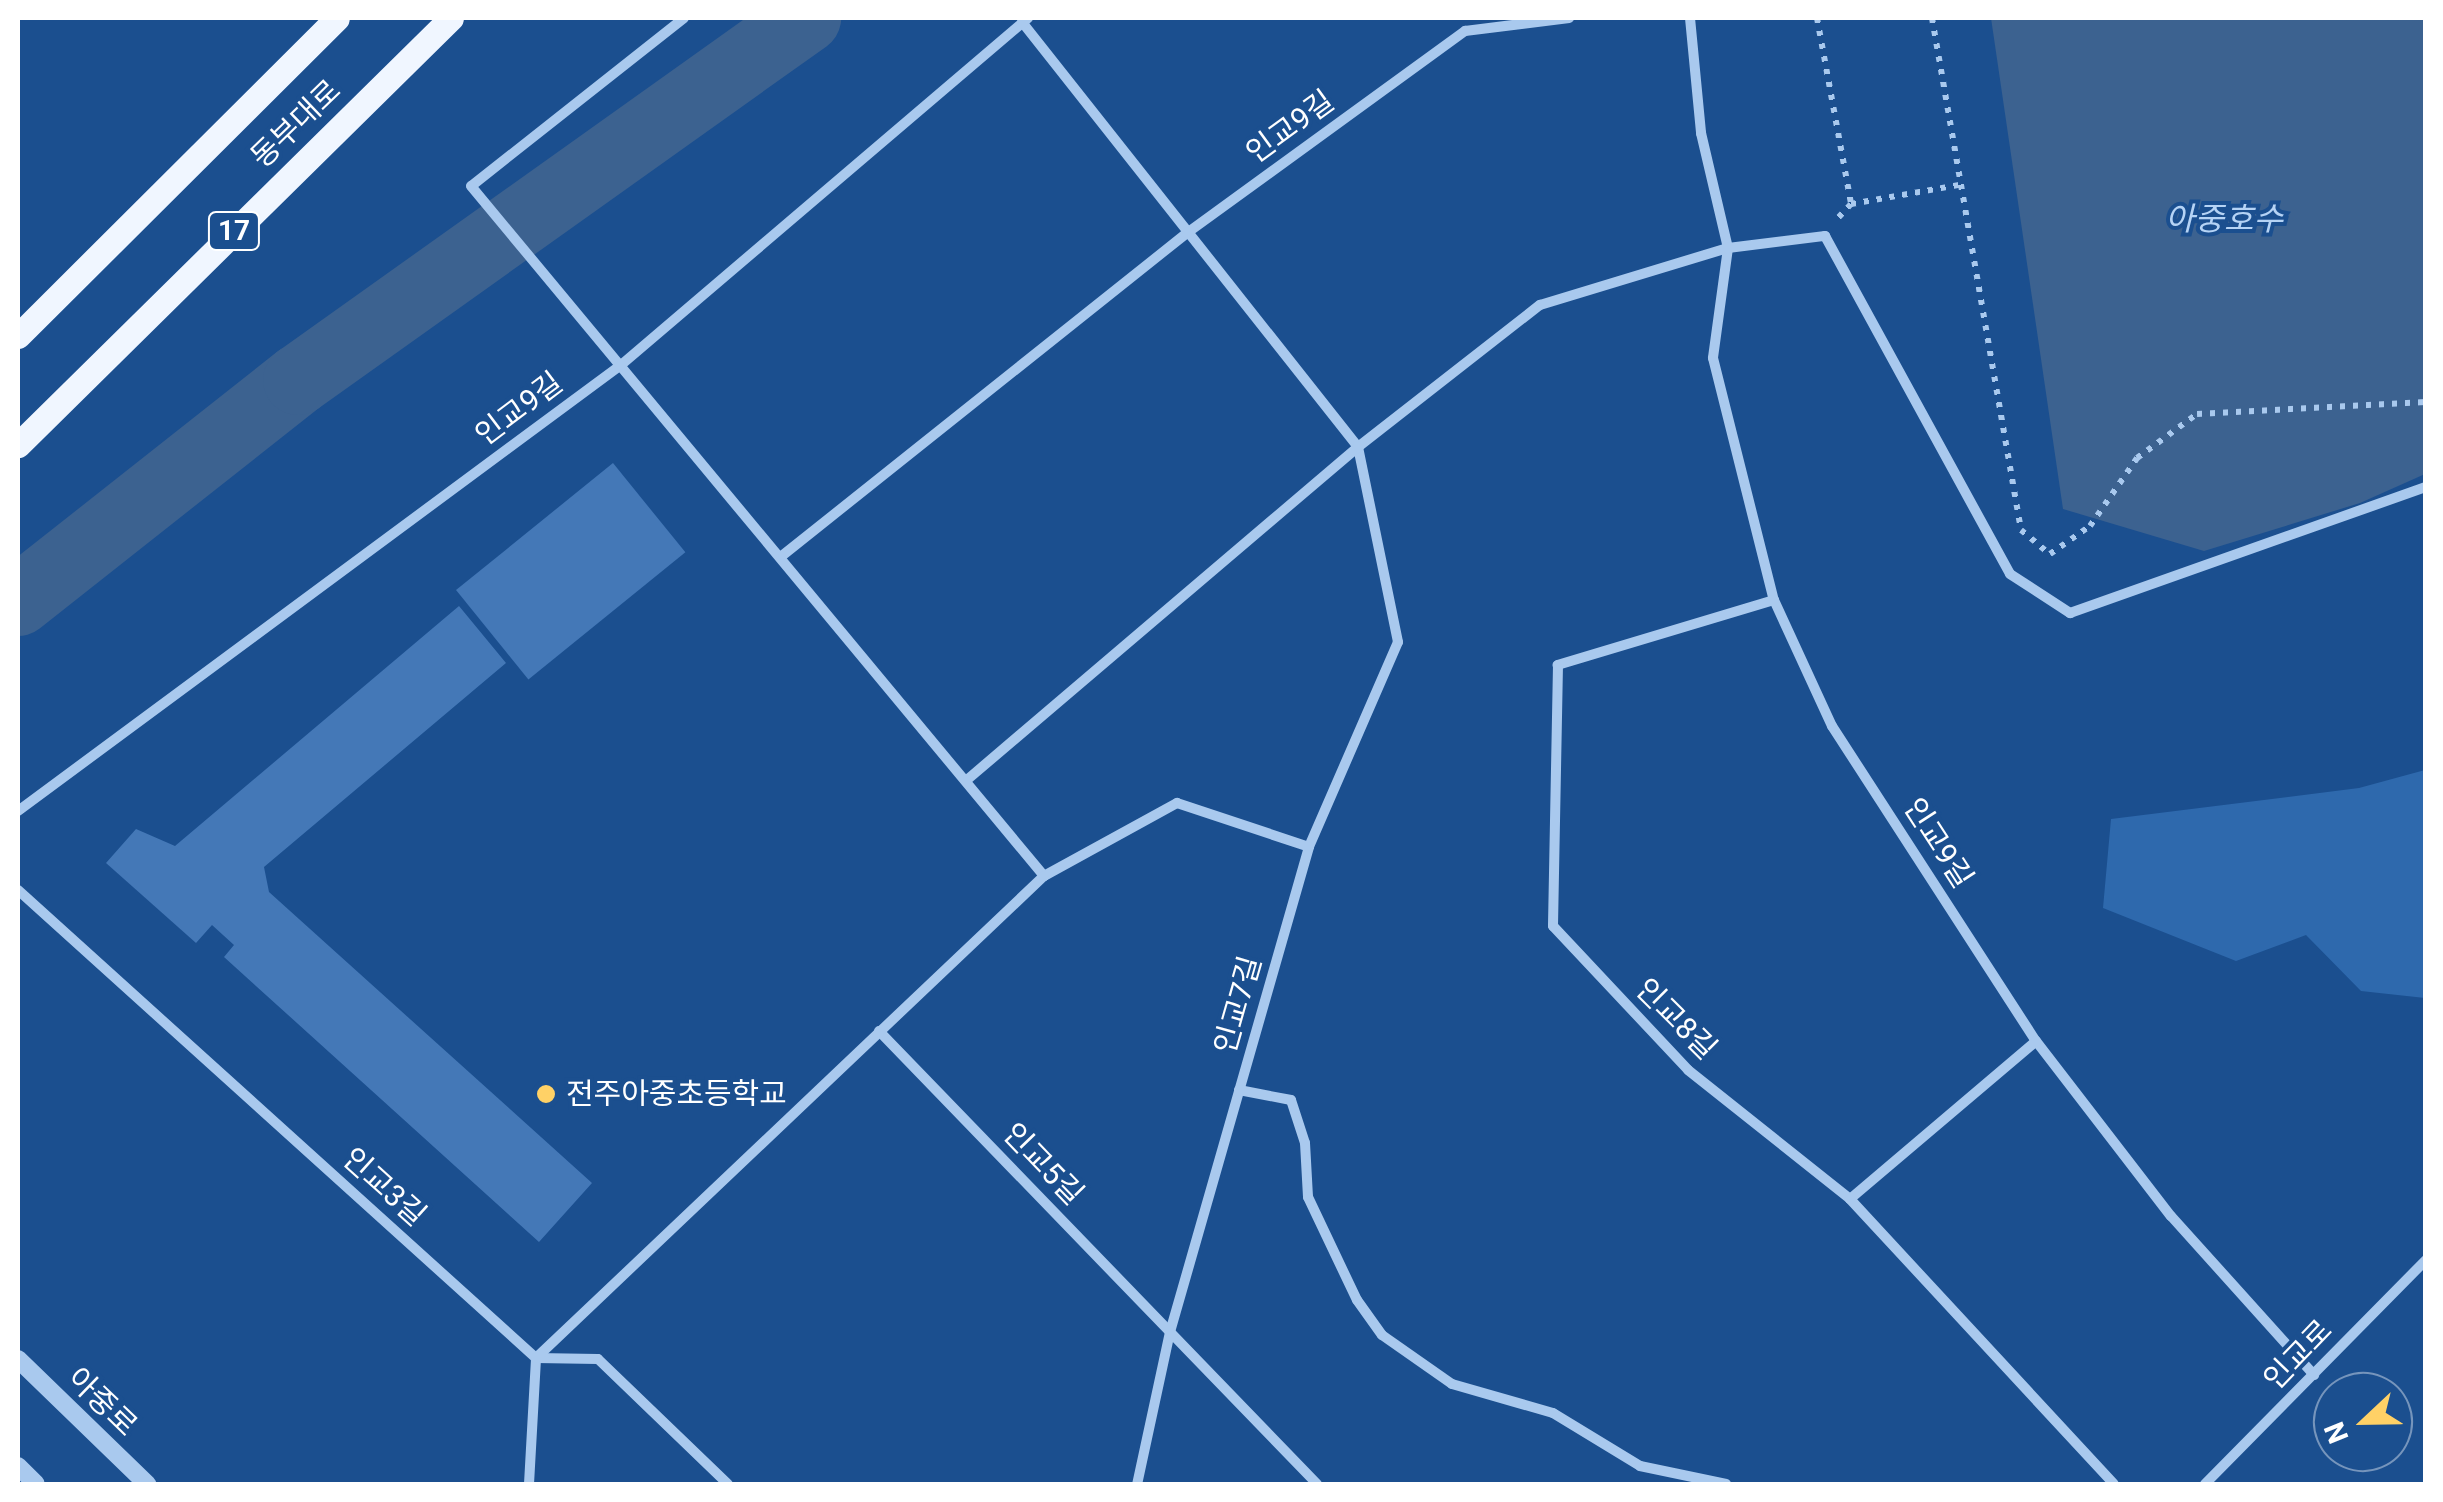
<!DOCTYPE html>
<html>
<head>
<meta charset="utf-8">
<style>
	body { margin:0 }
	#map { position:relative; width:2443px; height:1502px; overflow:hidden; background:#1b4f8f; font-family:Roboto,"Noto Sans KR",sans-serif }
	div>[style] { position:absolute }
	.green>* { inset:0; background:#2e69ad }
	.water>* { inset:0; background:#3c6290 }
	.river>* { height:70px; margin:-35px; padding:0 35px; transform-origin:35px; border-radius:35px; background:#3c6290 }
	.building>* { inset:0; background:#4478b7; transform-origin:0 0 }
	.path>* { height:6px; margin-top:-3px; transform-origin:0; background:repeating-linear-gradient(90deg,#a9c9ee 0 5px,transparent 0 13px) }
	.minor>* { height:10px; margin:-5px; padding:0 5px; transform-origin:5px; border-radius:5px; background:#a9c9ee }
	.tertiary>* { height:18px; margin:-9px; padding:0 9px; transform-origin:9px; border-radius:9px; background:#a9c9ee }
	.primary>* { height:25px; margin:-12.5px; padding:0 12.5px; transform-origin:12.5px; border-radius:12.5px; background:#f0f6ff }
	.dots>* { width:28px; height:28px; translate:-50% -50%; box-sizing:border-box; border:5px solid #1b4f8f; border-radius:50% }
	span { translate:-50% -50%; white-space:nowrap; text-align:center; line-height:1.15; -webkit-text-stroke:8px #1b4f8f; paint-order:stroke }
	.shield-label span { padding:2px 8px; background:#1b4f8f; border:2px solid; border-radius:8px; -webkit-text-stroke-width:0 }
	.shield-label { font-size:28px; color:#fff; font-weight:700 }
	.street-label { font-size:30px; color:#fff }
	.poi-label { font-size:30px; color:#fff }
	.left { translate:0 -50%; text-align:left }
	.water-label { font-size:32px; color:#b5d3f5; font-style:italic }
	.frame { position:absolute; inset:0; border:20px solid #fff; pointer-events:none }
	.north { position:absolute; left:2313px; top:1372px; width:100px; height:100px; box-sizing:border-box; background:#1b4f8f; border:2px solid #7695bc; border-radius:50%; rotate:248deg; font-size:28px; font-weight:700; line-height:40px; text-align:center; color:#fff }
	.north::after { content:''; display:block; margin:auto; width:35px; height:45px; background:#ffd166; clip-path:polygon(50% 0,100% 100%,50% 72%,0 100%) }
</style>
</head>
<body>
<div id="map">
	<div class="green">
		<i style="clip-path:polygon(2425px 770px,2425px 998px,2361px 991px,2306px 935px,2236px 961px,2103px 908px,2111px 819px,2359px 788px)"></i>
	</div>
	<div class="water">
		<i style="clip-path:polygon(1991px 18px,2425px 18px,2425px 474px,2360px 503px,2204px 551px,2063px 509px)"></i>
	</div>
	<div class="river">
		<i style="left:18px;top:601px;width:357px;rotate:-38.3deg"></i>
		<i style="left:298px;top:380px;width:624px;rotate:-35.47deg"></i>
	</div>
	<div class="building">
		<i style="left:613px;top:463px;width:115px;height:202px;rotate:51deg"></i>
		<i style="clip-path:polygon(459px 606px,506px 663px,264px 867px,269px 892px,592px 1183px,539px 1242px,224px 957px,234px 945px,212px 925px,196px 943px,106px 863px,136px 829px,175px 846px)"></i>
	</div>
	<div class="path">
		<i style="left:1817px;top:18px;width:189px;rotate:79.6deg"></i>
		<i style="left:1851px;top:204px;width:19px;rotate:133deg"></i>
		<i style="left:1932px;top:18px;width:520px;rotate:80.14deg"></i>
		<i style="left:2021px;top:530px;width:38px;rotate:40deg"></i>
		<i style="left:2050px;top:554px;width:49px;rotate:-35deg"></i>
		<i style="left:2090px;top:526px;width:83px;rotate:-55.3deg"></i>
		<i style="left:2137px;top:458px;width:74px;rotate:-36.3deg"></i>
		<i style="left:2197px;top:414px;width:229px;rotate:-3deg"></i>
		<i style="left:1851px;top:204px;width:110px;rotate:-10deg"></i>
	</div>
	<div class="minor">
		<i style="left:684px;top:18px;width:271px;rotate:141.7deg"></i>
		<i style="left:471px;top:186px;width:897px;rotate:50.29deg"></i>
		<i style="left:1690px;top:18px;width:116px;rotate:84.5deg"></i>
		<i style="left:1701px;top:133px;width:118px;rotate:76.8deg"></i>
		<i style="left:1728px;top:248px;width:111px;rotate:97.8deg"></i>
		<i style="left:1713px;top:358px;width:250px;rotate:75.9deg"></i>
		<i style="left:1774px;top:600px;width:139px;rotate:65.3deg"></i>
		<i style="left:1832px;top:726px;width:375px;rotate:57.1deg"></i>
		<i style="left:2036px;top:1041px;width:221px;rotate:52.4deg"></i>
		<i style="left:2171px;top:1216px;width:214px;rotate:48deg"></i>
		<i style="left:1022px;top:22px;width:542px;rotate:51.67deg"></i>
		<i style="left:1358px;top:447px;width:199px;rotate:78.4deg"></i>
		<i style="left:1398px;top:642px;width:223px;rotate:113.5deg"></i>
		<i style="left:1309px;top:847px;width:505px;rotate:105.99deg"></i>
		<i style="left:1170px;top:1332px;width:156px;rotate:102.2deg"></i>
		<i style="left:783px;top:555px;width:517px;rotate:-38.56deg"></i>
		<i style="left:1187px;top:233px;width:344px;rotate:-36deg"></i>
		<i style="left:1465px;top:31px;width:105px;rotate:-7.1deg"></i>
		<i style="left:1774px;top:600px;width:226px;rotate:163.3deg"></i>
		<i style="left:1558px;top:665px;width:261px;rotate:91.1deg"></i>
		<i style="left:1553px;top:926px;width:197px;rotate:46.8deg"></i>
		<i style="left:1688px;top:1070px;width:207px;rotate:38.5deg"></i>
		<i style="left:1850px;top:1199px;width:388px;rotate:47.2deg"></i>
		<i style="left:968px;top:779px;width:512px;rotate:-40.41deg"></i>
		<i style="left:1358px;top:447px;width:231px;rotate:-38deg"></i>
		<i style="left:1540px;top:305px;width:196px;rotate:-16.9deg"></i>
		<i style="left:1728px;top:248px;width:98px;rotate:-7.1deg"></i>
		<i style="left:1825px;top:236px;width:385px;rotate:61.3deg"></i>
		<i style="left:2010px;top:574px;width:72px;rotate:33deg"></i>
		<i style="left:2070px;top:613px;width:378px;rotate:-19.5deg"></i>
		<i style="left:18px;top:811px;width:750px;rotate:-36.49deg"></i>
		<i style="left:621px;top:365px;width:535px;rotate:-40.45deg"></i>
		<i style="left:18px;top:890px;width:698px;rotate:42.1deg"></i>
		<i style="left:536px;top:1358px;width:62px;rotate:0.9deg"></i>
		<i style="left:598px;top:1359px;width:180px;rotate:43.9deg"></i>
		<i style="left:879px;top:1031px;width:630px;rotate:45.96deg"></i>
		<i style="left:1239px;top:1090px;width:53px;rotate:10.9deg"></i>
		<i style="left:1291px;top:1100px;width:45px;rotate:72deg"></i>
		<i style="left:1305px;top:1143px;width:54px;rotate:86.8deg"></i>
		<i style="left:1308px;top:1197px;width:114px;rotate:64.6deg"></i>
		<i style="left:1357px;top:1300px;width:43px;rotate:54.5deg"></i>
		<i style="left:1382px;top:1335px;width:85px;rotate:35deg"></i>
		<i style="left:1452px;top:1384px;width:105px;rotate:16deg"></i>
		<i style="left:1553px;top:1413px;width:102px;rotate:31.3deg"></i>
		<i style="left:1640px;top:1466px;width:88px;rotate:11.8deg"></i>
		<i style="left:1850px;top:1199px;width:244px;rotate:-40.3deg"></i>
		<i style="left:529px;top:1484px;width:126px;rotate:-86.8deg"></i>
		<i style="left:536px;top:1358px;width:700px;rotate:-43.5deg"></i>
		<i style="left:1044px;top:876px;width:152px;rotate:-28.8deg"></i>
		<i style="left:1177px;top:803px;width:139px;rotate:18.4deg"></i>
		<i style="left:2205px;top:1484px;width:315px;rotate:-45.4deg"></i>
	</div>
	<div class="tertiary">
		<i style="left:18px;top:1359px;width:180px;rotate:44.1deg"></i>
		<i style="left:18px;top:1466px;width:25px;rotate:45deg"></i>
	</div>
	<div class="primary">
		<i style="left:18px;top:336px;width:450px;rotate:-44.9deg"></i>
		<i style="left:18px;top:445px;width:608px;rotate:-44.6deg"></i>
	</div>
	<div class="dots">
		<i style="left:546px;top:1094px;background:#ffd166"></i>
	</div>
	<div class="shield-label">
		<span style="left:234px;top:231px">17</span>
	</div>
	<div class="street-label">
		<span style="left:296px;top:124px;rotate:-44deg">동부대로</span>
		<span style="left:1290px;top:127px;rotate:-36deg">인교9길</span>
		<span style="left:519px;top:409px;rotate:-37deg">인교9길</span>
		<span style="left:1938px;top:843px;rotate:57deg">인교9길</span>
		<span style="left:1238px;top:1005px;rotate:-74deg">인교7길</span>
		<span style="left:1676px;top:1019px;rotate:45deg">인교8길</span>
		<span style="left:1043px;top:1164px;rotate:46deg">인교5길</span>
		<span style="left:384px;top:1187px;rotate:42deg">인교3길</span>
		<span style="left:2298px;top:1355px;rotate:-46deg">인교로</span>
		<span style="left:102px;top:1402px;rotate:44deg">아중로</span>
	</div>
	<div class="poi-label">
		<span class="left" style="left:566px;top:1094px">전주아중초등학교</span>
	</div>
	<div class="water-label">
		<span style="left:2224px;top:219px">아중호수</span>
	</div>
	<div class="frame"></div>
	<div class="north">N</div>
</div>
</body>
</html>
